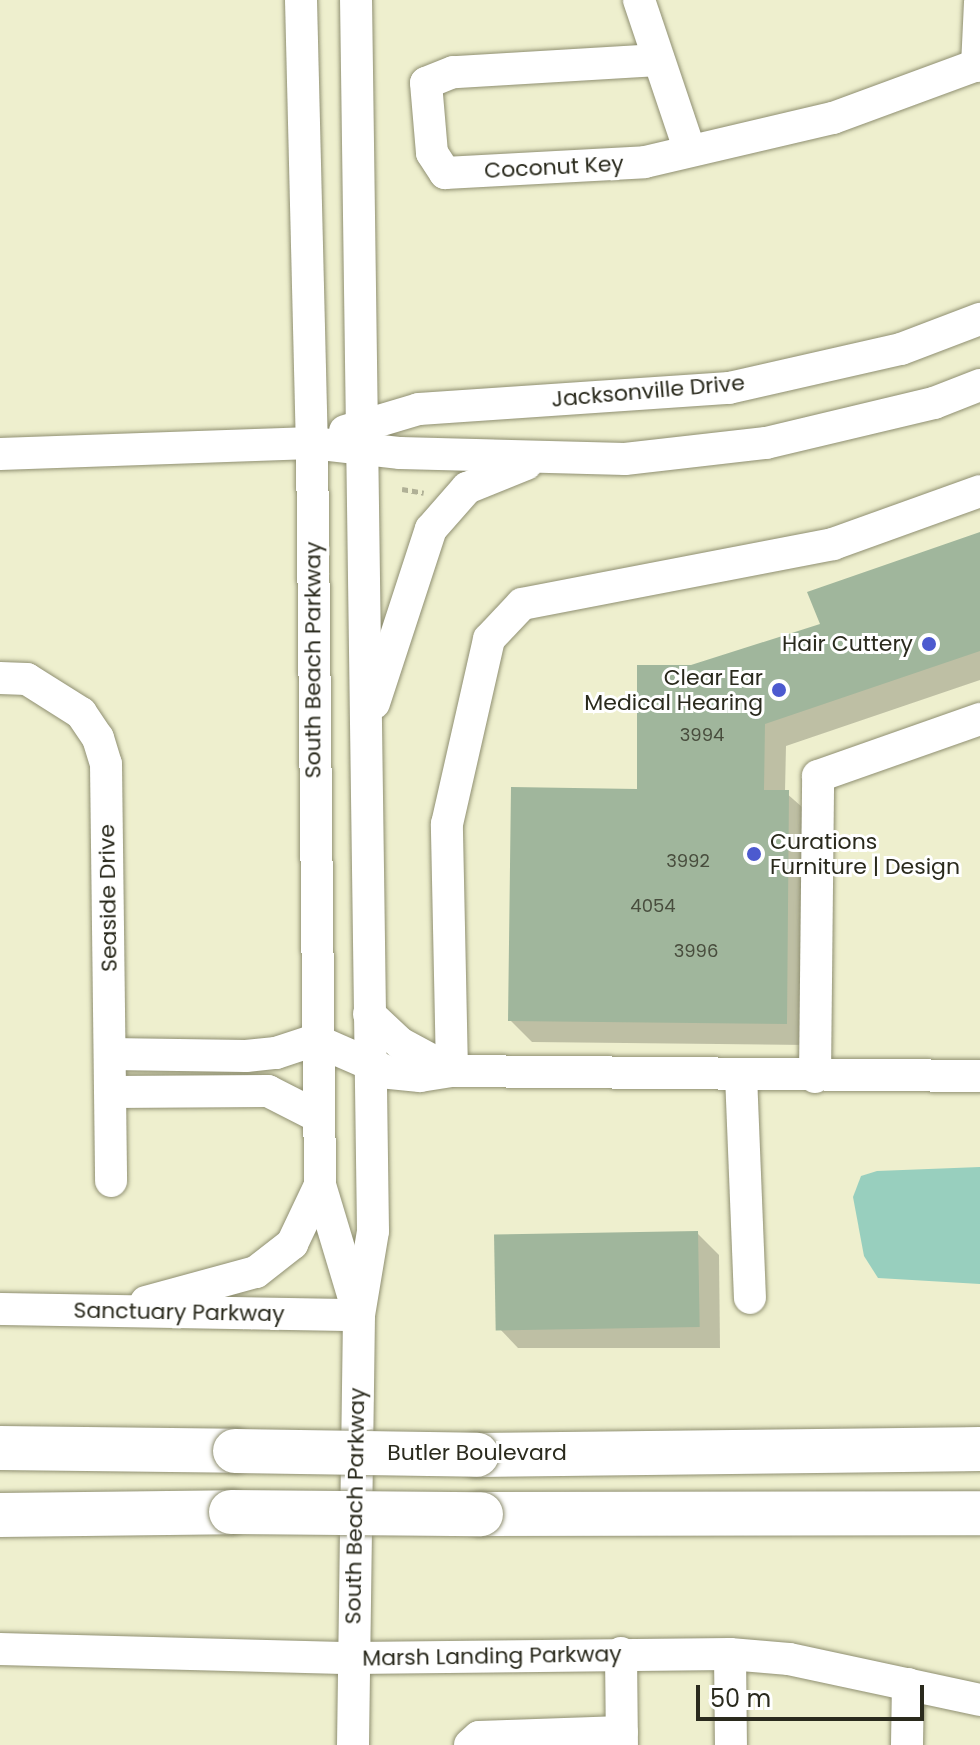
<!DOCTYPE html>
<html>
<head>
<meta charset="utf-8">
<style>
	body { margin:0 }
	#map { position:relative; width:980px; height:1745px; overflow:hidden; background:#eeefce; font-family:Poppins,sans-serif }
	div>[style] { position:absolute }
	.water>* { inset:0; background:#98cfbe }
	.shadow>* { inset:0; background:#0003 }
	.building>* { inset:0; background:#a0b69c; transform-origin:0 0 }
	.path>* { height:5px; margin-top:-2.5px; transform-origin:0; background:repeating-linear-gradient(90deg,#b0b096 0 6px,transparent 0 10px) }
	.roads { filter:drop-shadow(0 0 2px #8f8f71) drop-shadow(0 0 2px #8f8f71) }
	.minor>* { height:32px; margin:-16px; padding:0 16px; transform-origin:16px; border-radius:16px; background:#fff }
	.highway>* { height:44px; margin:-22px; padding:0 22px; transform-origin:22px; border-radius:22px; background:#fff }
	.bridges { filter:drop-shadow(0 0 2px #8f8f71) drop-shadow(0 0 2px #8f8f71) }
	.highway-bridge>* { height:44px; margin:-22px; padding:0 22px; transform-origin:22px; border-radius:22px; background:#fff }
	.dots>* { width:22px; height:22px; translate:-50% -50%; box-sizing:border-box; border:4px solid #fff; border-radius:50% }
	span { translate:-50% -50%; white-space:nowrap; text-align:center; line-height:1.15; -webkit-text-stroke:6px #fff; paint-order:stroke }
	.number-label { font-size:18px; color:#484d3d }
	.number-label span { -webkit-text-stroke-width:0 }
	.street-label { font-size:22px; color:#2a2a1d }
	.poi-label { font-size:22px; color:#2a2a1d }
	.right { translate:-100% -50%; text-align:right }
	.left { translate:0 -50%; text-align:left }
	.scale { position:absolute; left:696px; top:1685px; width:228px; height:36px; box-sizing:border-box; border:4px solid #2a2a1d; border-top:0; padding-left:10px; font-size:24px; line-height:28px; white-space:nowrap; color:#2a2a1d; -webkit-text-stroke:6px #fff; paint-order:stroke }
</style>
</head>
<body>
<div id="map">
	<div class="water">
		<i style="clip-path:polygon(980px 1167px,980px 1284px,878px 1278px,864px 1256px,853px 1197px,861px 1176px,877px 1171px)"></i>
	</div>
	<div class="shadow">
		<i style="clip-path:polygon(980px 534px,980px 680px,786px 746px,785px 792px,810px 814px,808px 1045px,532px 1042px,510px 1020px,639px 791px,691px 667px,822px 625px)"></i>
		<i style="clip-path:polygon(697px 1233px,719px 1255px,720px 1348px,518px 1348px,497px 1326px)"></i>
	</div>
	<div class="building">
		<i style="clip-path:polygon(980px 532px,980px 651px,765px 724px,764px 790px,789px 790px,787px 1024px,508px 1021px,511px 787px,637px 789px,637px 665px,691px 665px,820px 624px,807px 592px)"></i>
		<i style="left:698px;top:1231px;width:96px;height:204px;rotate:89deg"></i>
	</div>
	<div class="path">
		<i style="left:402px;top:489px;width:22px;rotate:10deg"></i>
	</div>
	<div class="roads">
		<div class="minor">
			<i style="left:301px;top:0;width:443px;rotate:88.6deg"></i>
			<i style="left:312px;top:443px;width:742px;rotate:89.38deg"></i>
			<i style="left:320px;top:1185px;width:128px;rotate:73.3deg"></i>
			<i style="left:639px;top:0;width:157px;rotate:71.4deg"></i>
			<i style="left:658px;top:60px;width:205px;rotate:176.6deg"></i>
			<i style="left:453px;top:72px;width:29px;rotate:158deg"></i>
			<i style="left:426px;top:83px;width:70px;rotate:85.1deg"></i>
			<i style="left:432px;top:153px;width:24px;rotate:57deg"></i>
			<i style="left:445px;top:173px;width:200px;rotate:-3.1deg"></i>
			<i style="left:645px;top:162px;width:193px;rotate:-13.2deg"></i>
			<i style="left:833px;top:118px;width:157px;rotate:-20.2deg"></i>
			<i style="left:977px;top:66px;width:64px;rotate:-87.3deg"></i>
			<i style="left:345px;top:431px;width:77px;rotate:-16.6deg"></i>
			<i style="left:419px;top:409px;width:311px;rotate:-3.9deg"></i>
			<i style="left:729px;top:388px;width:176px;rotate:-12.8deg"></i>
			<i style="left:901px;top:349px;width:85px;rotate:-20.8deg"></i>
			<i style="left:0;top:454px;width:312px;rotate:-2deg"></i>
			<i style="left:312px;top:443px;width:89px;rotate:6.5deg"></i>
			<i style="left:400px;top:453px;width:225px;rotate:1.5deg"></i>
			<i style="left:625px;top:459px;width:142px;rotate:-6.5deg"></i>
			<i style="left:766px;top:443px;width:173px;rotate:-13.4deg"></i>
			<i style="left:934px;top:403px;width:49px;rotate:-21.4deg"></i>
			<i style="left:0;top:678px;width:27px;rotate:2deg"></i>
			<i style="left:27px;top:679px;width:64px;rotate:32.2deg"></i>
			<i style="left:81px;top:713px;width:30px;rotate:56deg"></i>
			<i style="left:98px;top:738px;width:27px;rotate:73deg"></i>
			<i style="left:106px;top:764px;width:417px;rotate:89.3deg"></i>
			<i style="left:374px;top:703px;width:183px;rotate:-71.9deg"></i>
			<i style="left:431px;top:529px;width:55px;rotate:-48.7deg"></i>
			<i style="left:467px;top:488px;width:64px;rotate:-22.1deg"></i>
			<i style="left:369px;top:1014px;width:42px;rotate:43.1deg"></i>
			<i style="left:400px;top:1043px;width:59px;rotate:28.3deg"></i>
			<i style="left:111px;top:1054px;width:135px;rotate:0.8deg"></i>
			<i style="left:246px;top:1056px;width:30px;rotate:-6deg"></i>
			<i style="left:276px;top:1053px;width:41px;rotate:-18.4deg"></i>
			<i style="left:315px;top:1040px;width:82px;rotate:23.7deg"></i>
			<i style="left:390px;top:1073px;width:30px;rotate:6deg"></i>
			<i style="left:420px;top:1076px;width:32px;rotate:-9deg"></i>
			<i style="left:452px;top:1071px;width:528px;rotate:0.54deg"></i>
			<i style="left:452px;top:1071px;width:247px;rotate:-91.2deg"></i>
			<i style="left:447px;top:824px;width:190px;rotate:-77.2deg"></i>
			<i style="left:489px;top:639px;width:48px;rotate:-46.7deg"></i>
			<i style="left:522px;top:604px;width:317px;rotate:-10.9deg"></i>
			<i style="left:833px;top:544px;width:156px;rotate:-19.8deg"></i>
			<i style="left:741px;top:1075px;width:223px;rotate:87.7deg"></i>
			<i style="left:815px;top:1077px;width:301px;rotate:-89.4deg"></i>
			<i style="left:818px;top:776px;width:172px;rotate:-19.4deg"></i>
			<i style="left:112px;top:1092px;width:156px;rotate:-0.4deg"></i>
			<i style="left:268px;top:1091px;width:55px;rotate:27deg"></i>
			<i style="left:146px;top:1302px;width:114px;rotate:-15.3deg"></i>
			<i style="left:256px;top:1272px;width:46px;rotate:-37.9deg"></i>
			<i style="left:292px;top:1244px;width:65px;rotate:-64.6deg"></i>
			<i style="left:0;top:1309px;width:359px;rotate:1deg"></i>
			<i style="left:0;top:1649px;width:353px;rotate:1.5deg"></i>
			<i style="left:353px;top:1658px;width:377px;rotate:-0.6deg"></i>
			<i style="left:730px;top:1654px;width:59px;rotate:4.8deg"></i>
			<i style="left:789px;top:1659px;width:195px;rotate:12.1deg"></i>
			<i style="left:621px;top:1653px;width:92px;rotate:89.4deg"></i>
			<i style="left:730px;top:1654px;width:91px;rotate:89.4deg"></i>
			<i style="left:353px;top:1745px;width:430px;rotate:-89.2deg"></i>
			<i style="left:359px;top:1315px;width:85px;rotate:-80.5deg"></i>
			<i style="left:373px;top:1231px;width:1231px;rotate:-90.79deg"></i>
			<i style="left:470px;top:1745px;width:12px;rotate:-42deg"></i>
			<i style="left:479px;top:1737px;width:143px;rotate:-2deg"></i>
			<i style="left:907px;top:1745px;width:61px;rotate:-89.1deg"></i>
		</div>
		<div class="highway">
			<i style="left:0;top:1448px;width:235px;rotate:0.7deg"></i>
			<i style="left:477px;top:1455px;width:503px;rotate:-0.68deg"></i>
			<i style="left:481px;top:1514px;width:499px;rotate:-0.1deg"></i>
			<i style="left:0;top:1515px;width:231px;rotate:-0.7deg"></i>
		</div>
	</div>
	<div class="bridges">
		<div class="highway-bridge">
			<i style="left:235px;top:1451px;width:242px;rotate:0.9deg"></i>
			<i style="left:231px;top:1512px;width:250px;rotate:0.5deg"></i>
		</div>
	</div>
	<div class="dots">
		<i style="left:929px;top:644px;background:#4c5acf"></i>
		<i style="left:779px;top:690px;background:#4c5acf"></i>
		<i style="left:754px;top:854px;background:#4c5acf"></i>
	</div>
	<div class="number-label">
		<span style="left:702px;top:735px">3994</span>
		<span style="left:688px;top:861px">3992</span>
		<span style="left:653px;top:906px">4054</span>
		<span style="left:696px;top:951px">3996</span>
	</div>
	<div class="street-label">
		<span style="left:554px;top:167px;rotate:-3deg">Coconut Key</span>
		<span style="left:648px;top:391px;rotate:-5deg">Jacksonville Drive</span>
		<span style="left:313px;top:660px;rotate:-90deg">South Beach Parkway</span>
		<span style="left:108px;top:898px;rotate:-91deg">Seaside Drive</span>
		<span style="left:179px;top:1312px;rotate:1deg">Sanctuary Parkway</span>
		<span style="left:477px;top:1453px">Butler Boulevard</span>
		<span style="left:355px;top:1506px;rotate:-89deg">South Beach Parkway</span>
		<span style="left:492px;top:1656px;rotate:-1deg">Marsh Landing Parkway</span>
	</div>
	<div class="poi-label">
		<span class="right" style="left:913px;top:644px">Hair Cuttery</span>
		<span class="right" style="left:763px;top:690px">Clear Ear<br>Medical Hearing</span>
		<span class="left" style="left:770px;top:854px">Curations<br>Furniture | Design</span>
	</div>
	<div class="scale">50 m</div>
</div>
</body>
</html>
